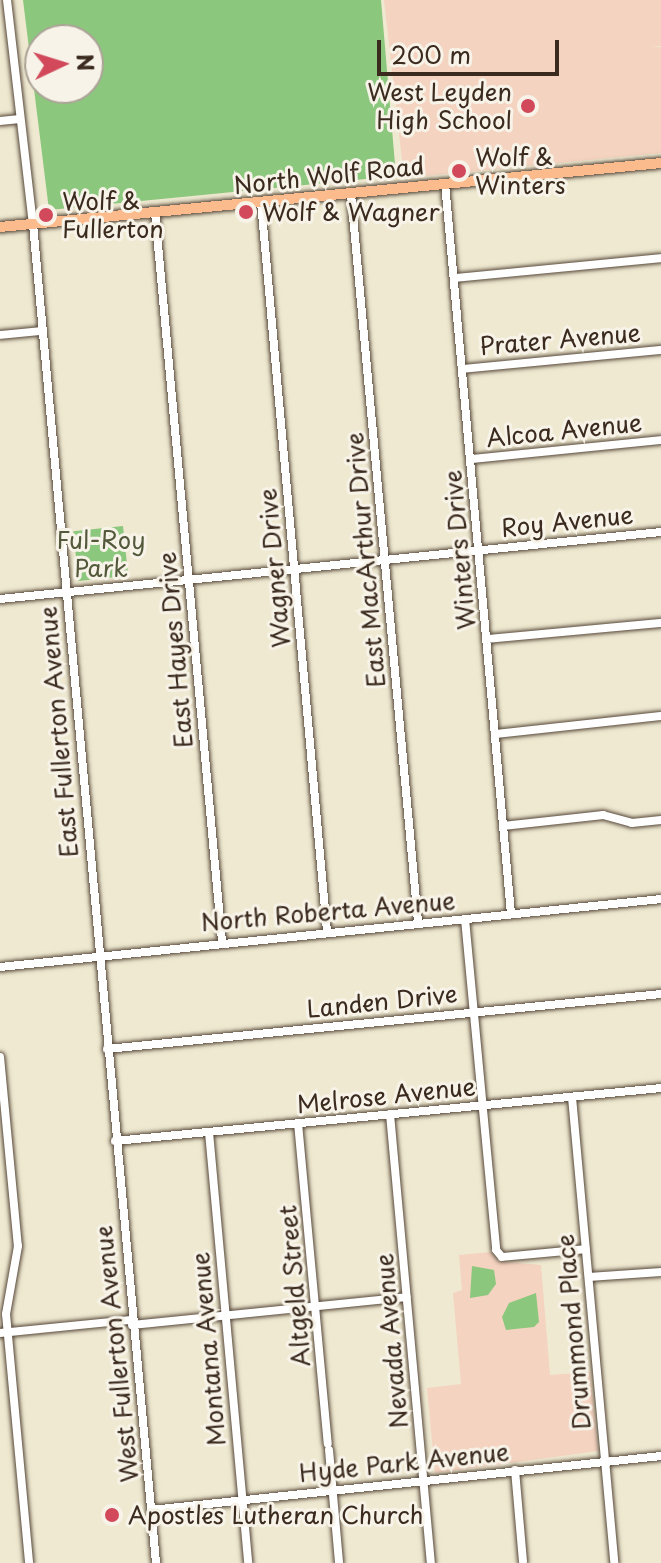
<!DOCTYPE html>
<html>
<head>
<meta charset="utf-8">
<style>
	body { margin:0 }
	#map { position:relative; width:661px; height:1563px; overflow:hidden; background:#efe9d1; font-family:"Playpen Sans",sans-serif }
	div>[style] { position:absolute }
	.built>* { inset:0; background:#f4d3c0 }
	.green>* { inset:0; background:#8bc77c; transform-origin:0 0 }
	.roads { filter:drop-shadow(0 0 2px #564739) drop-shadow(0 0 2px #564739) }
	.minor>* { height:8px; margin:-4px; padding:0 4px; transform-origin:4px; border-radius:4px; background:#fff }
	.major>* { height:10px; margin:-5px; padding:0 5px; transform-origin:5px; border-radius:5px; background:#fbbb8d }
	.dots>* { width:22px; height:22px; translate:-50% -50%; box-sizing:border-box; border:4px solid #f7f3e8; border-radius:50% }
	span { translate:-50% -50%; white-space:nowrap; text-align:center; line-height:1.15; -webkit-text-stroke:6px #f7f3e8; paint-order:stroke }
	.poi-label { font-size:24px; color:#3b2a1e }
	.right { translate:-100% -50%; text-align:right }
	.left { translate:0 -50%; text-align:left }
	.street-label { font-size:24px; color:#3b2a1e }
	.park-label { font-size:24px; color:#53593a }
	.north { position:absolute; left:24px; top:24px; width:80px; height:80px; box-sizing:border-box; background:#f7f3e8; border:2px solid #aca397; border-radius:50%; rotate:86deg; font-size:22px; font-weight:700; line-height:32px; text-align:center; color:#3b2a1e }
	.north::after { content:''; display:block; margin:auto; width:28px; height:36px; background:#d1495b; clip-path:polygon(50% 0,100% 100%,50% 72%,0 100%) }
	.scale { position:absolute; left:377px; top:40px; width:182px; height:36px; box-sizing:border-box; border:4px solid #3b2a1e; border-top:0; padding-left:10px; font-size:24px; line-height:28px; white-space:nowrap; color:#3b2a1e; -webkit-text-stroke:6px #f7f3e8; paint-order:stroke }
</style>
</head>
<body>
<div id="map">
	<div class="built">
		<i style="clip-path:polygon(384px 0,661px 0,661px 46px,650px 47px,661px 47px,661px 153px,404px 178px)"></i>
		<i style="clip-path:polygon(491px 1252px,498px 1261px,541px 1265px,550px 1375px,590px 1372px,598px 1451px,435px 1473px,427px 1388px,461px 1384px,453px 1293px,462px 1290px,459px 1255px)"></i>
	</div>
	<div class="green">
		<i style="clip-path:polygon(evenodd,23px 0,381px 0,396px 176px,49px 210px,23px 0,40px 40px,88px 40px,88px 88px,40px 88px,40px 40px)"></i>
		<i style="left:123px;top:526px;width:50px;height:50px;rotate:84deg"></i>
		<i style="clip-path:polygon(472px 1266px,494px 1270px,496px 1284px,488px 1295px,470px 1298px)"></i>
		<i style="clip-path:polygon(536px 1293px,539px 1322px,534px 1327px,506px 1330px,502px 1317px,509px 1303px)"></i>
	</div>
	<div class="roads">
		<div class="minor">
			<i style="left:7px;top:0;width:226px;rotate:83.4deg"></i>
			<i style="left:33px;top:224px;width:1345px;rotate:84.75deg"></i>
			<i style="left:0;top:121px;width:20px;rotate:-6deg"></i>
			<i style="left:445px;top:183px;width:734px;rotate:84.84deg"></i>
			<i style="left:351px;top:194px;width:731px;rotate:84.74deg"></i>
			<i style="left:261px;top:202px;width:732px;rotate:84.83deg"></i>
			<i style="left:155px;top:212px;width:732px;rotate:84.75deg"></i>
			<i style="left:455px;top:278px;width:207px;rotate:-5.5deg"></i>
			<i style="left:0;top:335px;width:41px;rotate:-5.6deg"></i>
			<i style="left:462px;top:369px;width:200px;rotate:-5.5deg"></i>
			<i style="left:471px;top:459px;width:191px;rotate:-5.7deg"></i>
			<i style="left:0;top:599px;width:664px;rotate:-5.79deg"></i>
			<i style="left:487px;top:639px;width:175px;rotate:-5.3deg"></i>
			<i style="left:495px;top:734px;width:167px;rotate:-6.2deg"></i>
			<i style="left:503px;top:826px;width:101px;rotate:-6.3deg"></i>
			<i style="left:603px;top:815px;width:30px;rotate:15deg"></i>
			<i style="left:632px;top:823px;width:29px;rotate:-6deg"></i>
			<i style="left:465px;top:919px;width:332px;rotate:84.6deg"></i>
			<i style="left:496px;top:1250px;width:9px;rotate:49deg"></i>
			<i style="left:502px;top:1257px;width:84px;rotate:-5.4deg"></i>
			<i style="left:0;top:967px;width:664px;rotate:-5.87deg"></i>
			<i style="left:107px;top:1049px;width:557px;rotate:-5.67deg"></i>
			<i style="left:0;top:1057px;width:190px;rotate:84.6deg"></i>
			<i style="left:18px;top:1246px;width:69px;rotate:100deg"></i>
			<i style="left:6px;top:1314px;width:250px;rotate:84.7deg"></i>
			<i style="left:572px;top:1097px;width:468px;rotate:84.8deg"></i>
			<i style="left:390px;top:1114px;width:451px;rotate:84.8deg"></i>
			<i style="left:298px;top:1123px;width:322px;rotate:84.7deg"></i>
			<i style="left:209px;top:1132px;width:433px;rotate:84.8deg"></i>
			<i style="left:115px;top:1141px;width:549px;rotate:-5.54deg"></i>
			<i style="left:589px;top:1277px;width:72px;rotate:-4deg"></i>
			<i style="left:132px;top:1325px;width:276px;rotate:-5.8deg"></i>
			<i style="left:0;top:1333px;width:132px;rotate:-5.7deg"></i>
			<i style="left:329px;top:1450px;width:113px;rotate:84.9deg"></i>
			<i style="left:515px;top:1470px;width:92px;rotate:85deg"></i>
			<i style="left:151px;top:1510px;width:513px;rotate:-6.04deg"></i>
		</div>
		<div class="major">
			<i style="left:0;top:227px;width:664px;rotate:-5.53deg"></i>
		</div>
	</div>
	<div class="dots">
		<i style="left:528px;top:106px;background:#d1495b"></i>
		<i style="left:459px;top:171px;background:#d1495b"></i>
		<i style="left:246px;top:212px;background:#d1495b"></i>
		<i style="left:46px;top:215px;background:#d1495b"></i>
		<i style="left:112px;top:1515px;background:#d1495b"></i>
	</div>
	<div class="poi-label">
		<span class="right" style="left:512px;top:106px">West Leyden<br>High School</span>
		<span class="left" style="left:475px;top:171px">Wolf &amp;<br>Winters</span>
		<span class="left" style="left:62px;top:215px">Wolf &amp;<br>Fullerton</span>
		<span class="left" style="left:262px;top:212px">Wolf &amp; Wagner</span>
		<span class="left" style="left:128px;top:1515px">Apostles Lutheran Church</span>
	</div>
	<div class="street-label">
		<span style="left:329px;top:175px;rotate:-6deg">North Wolf Road</span>
		<span style="left:560px;top:339px;rotate:-5deg">Prater Avenue</span>
		<span style="left:564px;top:430px;rotate:-6deg">Alcoa Avenue</span>
		<span style="left:567px;top:521px;rotate:-6deg">Roy Avenue</span>
		<span style="left:459px;top:550px;rotate:-95deg">Winters Drive</span>
		<span style="left:365px;top:560px;rotate:-95deg">East MacArthur Drive</span>
		<span style="left:274px;top:568px;rotate:-95deg">Wagner Drive</span>
		<span style="left:175px;top:650px;rotate:-95deg">East Hayes Drive</span>
		<span style="left:58px;top:732px;rotate:-95deg">East Fullerton Avenue</span>
		<span style="left:328px;top:911px;rotate:-5deg">North Roberta Avenue</span>
		<span style="left:382px;top:1001px;rotate:-6deg">Landen Drive</span>
		<span style="left:386px;top:1095px;rotate:-6deg">Melrose Avenue</span>
		<span style="left:294px;top:1286px;rotate:-95deg">Altgeld Street</span>
		<span style="left:573px;top:1332px;rotate:-95deg">Drummond Place</span>
		<span style="left:391px;top:1341px;rotate:-95deg">Nevada Avenue</span>
		<span style="left:208px;top:1349px;rotate:-95deg">Montana Avenue</span>
		<span style="left:116px;top:1354px;rotate:-96deg">West Fullerton Avenue</span>
		<span style="left:404px;top:1462px;rotate:-6deg">Hyde Park Avenue</span>
	</div>
	<div class="park-label">
		<span style="left:101px;top:554px">Ful-Roy<br>Park</span>
	</div>
	<div class="north">N</div>
	<div class="scale">200 m</div>
</div>
</body>
</html>
